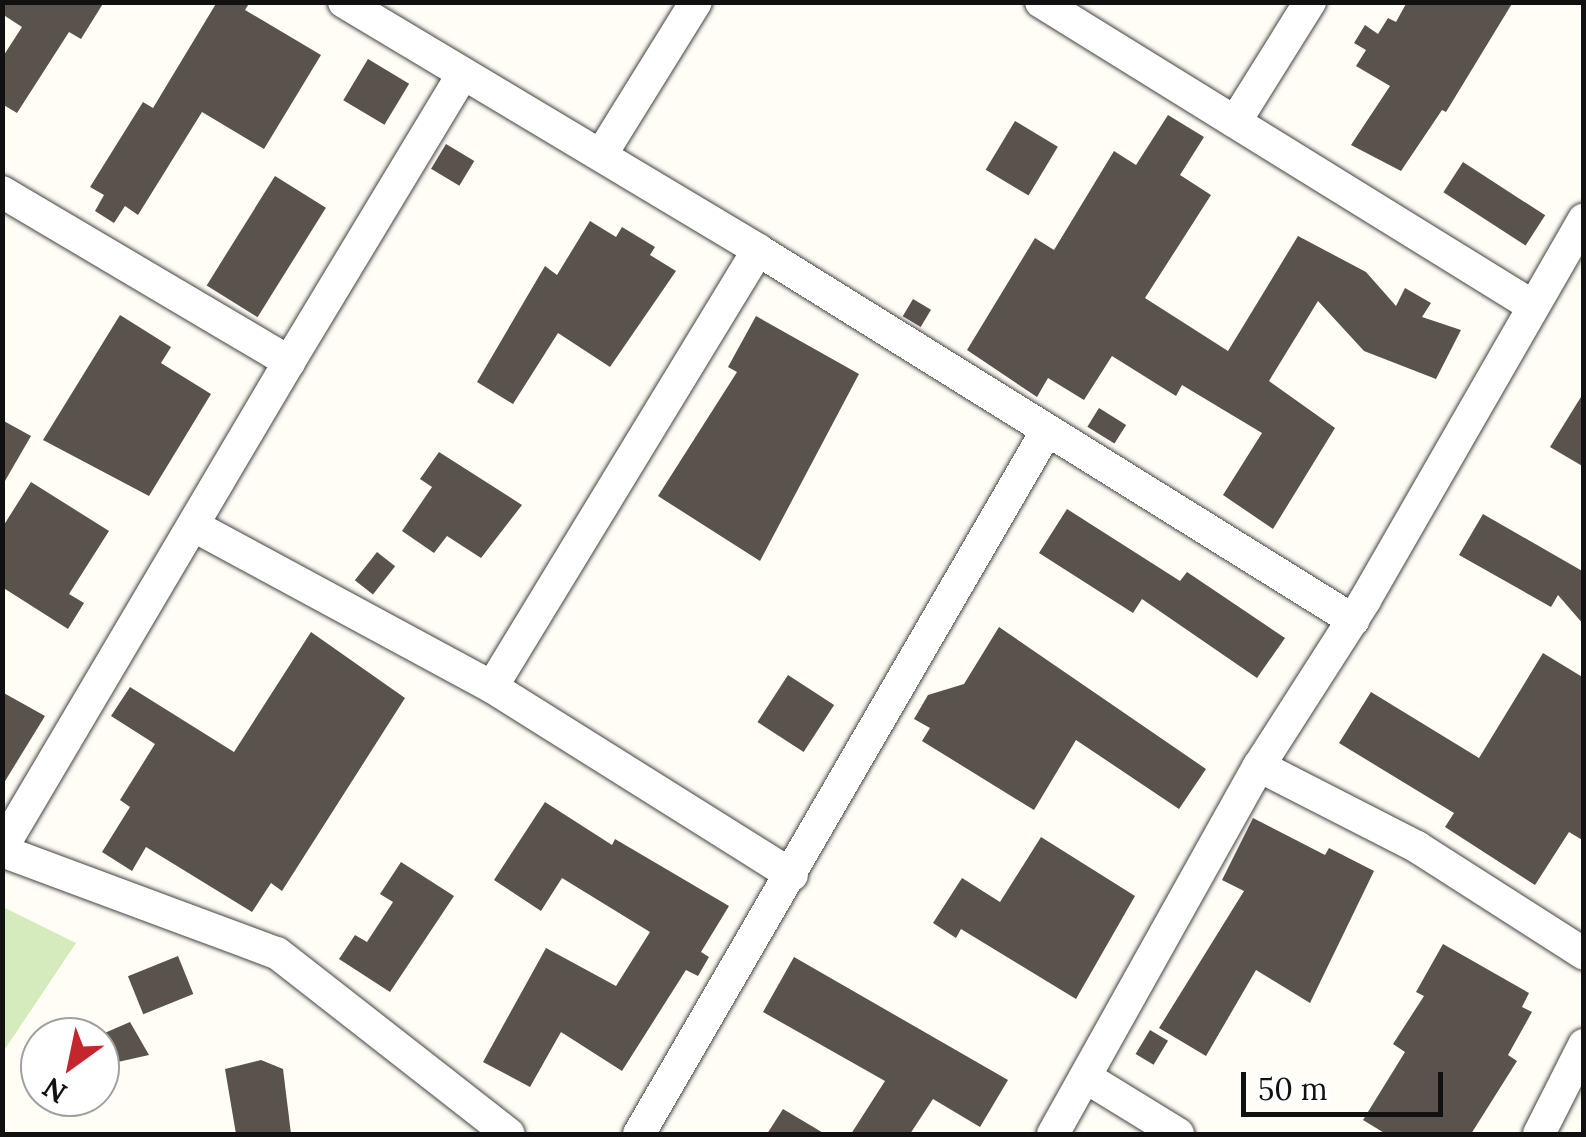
<!DOCTYPE html>
<html>
<head>
<meta charset="utf-8">
<style>
	body { margin:0 }
	#map { position:relative; width:1586px; height:1137px; overflow:hidden; background:#fffdf5; font-family:Lora,serif }
	div>[style] { position:absolute }
	.green>* { inset:0; background:#d5ebbd }
	.building>* { inset:0; background:#5a524d; transform-origin:0 0 }
	.roads { filter:drop-shadow(0 0 2px #444) drop-shadow(0 0 2px #444) }
	.minor>* { height:32px; margin:-16px; padding:0 16px; transform-origin:16px; border-radius:16px; background:#fff }
	span { translate:-50% -50%; white-space:nowrap; text-align:center; line-height:1.15; -webkit-text-stroke:10px #fff; paint-order:stroke }
	.frame { position:absolute; inset:0; border:5px solid #111; pointer-events:none }
	.north { position:absolute; left:20px; top:1017px; width:100px; height:100px; box-sizing:border-box; background:#fff; border:2px solid #a0a0a0; border-radius:50%; rotate:213deg; font-size:28px; font-weight:700; line-height:40px; text-align:center; color:#111 }
	.north::after { content:''; display:block; margin:auto; width:35px; height:45px; background:#c4262e; clip-path:polygon(50% 0,100% 100%,50% 72%,0 100%) }
	.scale { position:absolute; left:1241px; top:1072px; width:202px; height:45px; box-sizing:border-box; border:5px solid #111; border-top:0; padding-left:12px; font-size:30px; line-height:35px; white-space:nowrap; color:#111; -webkit-text-stroke:8px #fff; paint-order:stroke }
</style>
</head>
<body>
<div id="map">
	<div class="green">
		<i style="clip-path:polygon(3px 907px,76px 943px,3px 1052px)"></i>
	</div>
	<div class="building">
		<i style="clip-path:polygon(2px 2px,104px 2px,81px 39px,69px 32px,17px 113px,2px 104px,2px 58px,22px 27px,2px 14px)"></i>
		<i style="clip-path:polygon(217px 2px,250px 2px,245px 10px,321px 55px,264px 149px,202px 112px,138px 215px,125px 206px,114px 223px,95px 211px,104px 195px,90px 187px,143px 102px,153px 108px)"></i>
		<i style="clip-path:polygon(1407px 2px,1513px 2px,1446px 112px,1442px 110px,1401px 171px,1351px 145px,1390px 86px,1356px 66px,1366px 50px,1354px 43px,1365px 25px,1378px 34px,1388px 18px,1396px 22px)"></i>
		<i style="left:368px;top:59px;width:48px;height:48px;rotate:31deg"></i>
		<i style="clip-path:polygon(1168px 115px,1204px 137px,1180px 175px,1211px 195px,1145px 298px,1228px 351px,1298px 236px,1366px 272px,1396px 306px,1405px 288px,1431px 303px,1422px 317px,1461px 330px,1436px 379px,1364px 351px,1318px 301px,1269px 381px,1335px 428px,1273px 529px,1223px 495px,1262px 433px,1182px 385px,1176px 396px,1112px 356px,1084px 400px,1048px 378px,1037px 397px,967px 350px,1035px 238px,1054px 250px,1114px 151px,1136px 165px)"></i>
		<i style="left:1015px;top:121px;width:50px;height:57px;rotate:31deg"></i>
		<i style="left:446px;top:144px;width:33px;height:29px;rotate:31deg"></i>
		<i style="left:1463px;top:162px;width:98px;height:36px;rotate:33deg"></i>
		<i style="left:275px;top:176px;width:60px;height:129px;rotate:32deg"></i>
		<i style="clip-path:polygon(590px 221px,616px 237px,622px 227px,655px 247px,650px 255px,676px 271px,610px 367px,558px 333px,513px 404px,477px 382px,545px 266px,557px 275px)"></i>
		<i style="left:913px;top:299px;width:21px;height:20px;rotate:31deg"></i>
		<i style="clip-path:polygon(120px 315px,171px 347px,161px 363px,211px 394px,149px 496px,43px 440px)"></i>
		<i style="clip-path:polygon(756px 316px,859px 374px,760px 561px,658px 496px,737px 372px,728px 367px)"></i>
		<i style="clip-path:polygon(1584px 392px,1584px 467px,1550px 447px)"></i>
		<i style="left:1099px;top:408px;width:32px;height:22px;rotate:32deg"></i>
		<i style="clip-path:polygon(2px 420px,31px 436px,2px 486px)"></i>
		<i style="clip-path:polygon(439px 452px,522px 505px,481px 558px,447px 536px,434px 553px,402px 531px,432px 487px,420px 479px)"></i>
		<i style="clip-path:polygon(31px 482px,109px 531px,69px 594px,84px 603px,68px 629px,2px 587px,2px 528px)"></i>
		<i style="clip-path:polygon(1067px 509px,1180px 581px,1187px 572px,1285px 638px,1257px 678px,1142px 599px,1133px 613px,1039px 553px)"></i>
		<i style="clip-path:polygon(1483px 514px,1584px 572px,1584px 625px,1558px 595px,1551px 607px,1459px 555px)"></i>
		<i style="left:377px;top:552px;width:23px;height:36px;rotate:38deg"></i>
		<i style="clip-path:polygon(999px 627px,1206px 769px,1179px 809px,1076px 740px,1034px 810px,922px 741px,930px 728px,914px 719px,928px 695px,964px 684px)"></i>
		<i style="clip-path:polygon(311px 632px,405px 698px,282px 891px,271px 883px,252px 912px,146px 847px,132px 871px,102px 852px,130px 807px,120px 800px,155px 744px,111px 716px,130px 687px,234px 752px)"></i>
		<i style="clip-path:polygon(1543px 653px,1584px 678px,1584px 841px,1569px 832px,1535px 885px,1445px 827px,1454px 813px,1339px 743px,1371px 692px,1479px 758px)"></i>
		<i style="left:788px;top:675px;width:55px;height:56px;rotate:33deg"></i>
		<i style="clip-path:polygon(2px 692px,45px 716px,2px 786px)"></i>
		<i style="clip-path:polygon(545px 802px,612px 845px,615px 839px,729px 906px,701px 952px,709px 957px,698px 976px,686px 970px,622px 1071px,561px 1032px,530px 1087px,483px 1062px,546px 948px,616px 986px,650px 932px,562px 878px,541px 911px,494px 880px)"></i>
		<i style="clip-path:polygon(1253px 818px,1325px 855px,1329px 848px,1374px 871px,1310px 1003px,1256px 970px,1206px 1056px,1159px 1028px,1244px 891px,1222px 880px)"></i>
		<i style="clip-path:polygon(1041px 837px,1135px 896px,1076px 999px,961px 929px,956px 938px,933px 923px,962px 878px,1000px 902px)"></i>
		<i style="clip-path:polygon(401px 862px,454px 896px,390px 992px,339px 959px,355px 935px,367px 942px,393px 902px,380px 894px)"></i>
		<i style="clip-path:polygon(1443px 944px,1529px 993px,1522px 1007px,1532px 1012px,1508px 1055px,1517px 1061px,1471px 1134px,1386px 1134px,1363px 1120px,1405px 1052px,1393px 1044px,1424px 996px,1416px 992px)"></i>
		<i style="left:178px;top:956px;width:41px;height:54px;rotate:68deg"></i>
		<i style="clip-path:polygon(794px 957px,1008px 1080px,980px 1127px,933px 1099px,910px 1134px,851px 1134px,885px 1081px,763px 1012px)"></i>
		<i style="clip-path:polygon(130px 1022px,149px 1055px,100px 1066px,100px 1035px)"></i>
		<i style="left:1150px;top:1030px;width:21px;height:28px;rotate:31deg"></i>
		<i style="clip-path:polygon(261px 1060px,283px 1069px,291px 1134px,236px 1134px,225px 1069px)"></i>
		<i style="clip-path:polygon(783px 1109px,825px 1134px,767px 1134px)"></i>
	</div>
	<div class="roads">
		<div class="minor">
			<i style="left:344px;top:2px;width:483px;rotate:30.9deg"></i>
			<i style="left:1041px;top:2px;width:576px;rotate:31.73deg"></i>
			<i style="left:1235px;top:122px;width:142px;rotate:-58deg"></i>
			<i style="left:601px;top:155px;width:180px;rotate:-58.2deg"></i>
			<i style="left:2px;top:192px;width:334px;rotate:30.6deg"></i>
			<i style="left:289px;top:362px;width:564px;rotate:120.56deg"></i>
			<i style="left:289px;top:362px;width:335px;rotate:-58.9deg"></i>
			<i style="left:196px;top:527px;width:336px;rotate:28.4deg"></i>
			<i style="left:492px;top:687px;width:354px;rotate:32.1deg"></i>
			<i style="left:492px;top:687px;width:512px;rotate:-58.67deg"></i>
			<i style="left:758px;top:250px;width:701px;rotate:31.88deg"></i>
			<i style="left:1259px;top:766px;width:178px;rotate:27.1deg"></i>
			<i style="left:1417px;top:847px;width:198px;rotate:32.6deg"></i>
			<i style="left:2px;top:851px;width:293px;rotate:20.4deg"></i>
			<i style="left:277px;top:953px;width:294px;rotate:38deg"></i>
			<i style="left:1087px;top:1078px;width:107px;rotate:31.6deg"></i>
			<i style="left:639px;top:1134px;width:811px;rotate:-59.9deg"></i>
			<i style="left:1053px;top:1134px;width:422px;rotate:-60.8deg"></i>
			<i style="left:1259px;top:766px;width:197px;rotate:-57.4deg"></i>
			<i style="left:1365px;top:600px;width:439px;rotate:-60.1deg"></i>
			<i style="left:1539px;top:1134px;width:100px;rotate:-63.2deg"></i>
		</div>
	</div>
	<div class="frame"></div>
	<div class="north">N</div>
	<div class="scale">50 m</div>
</div>
</body>
</html>
